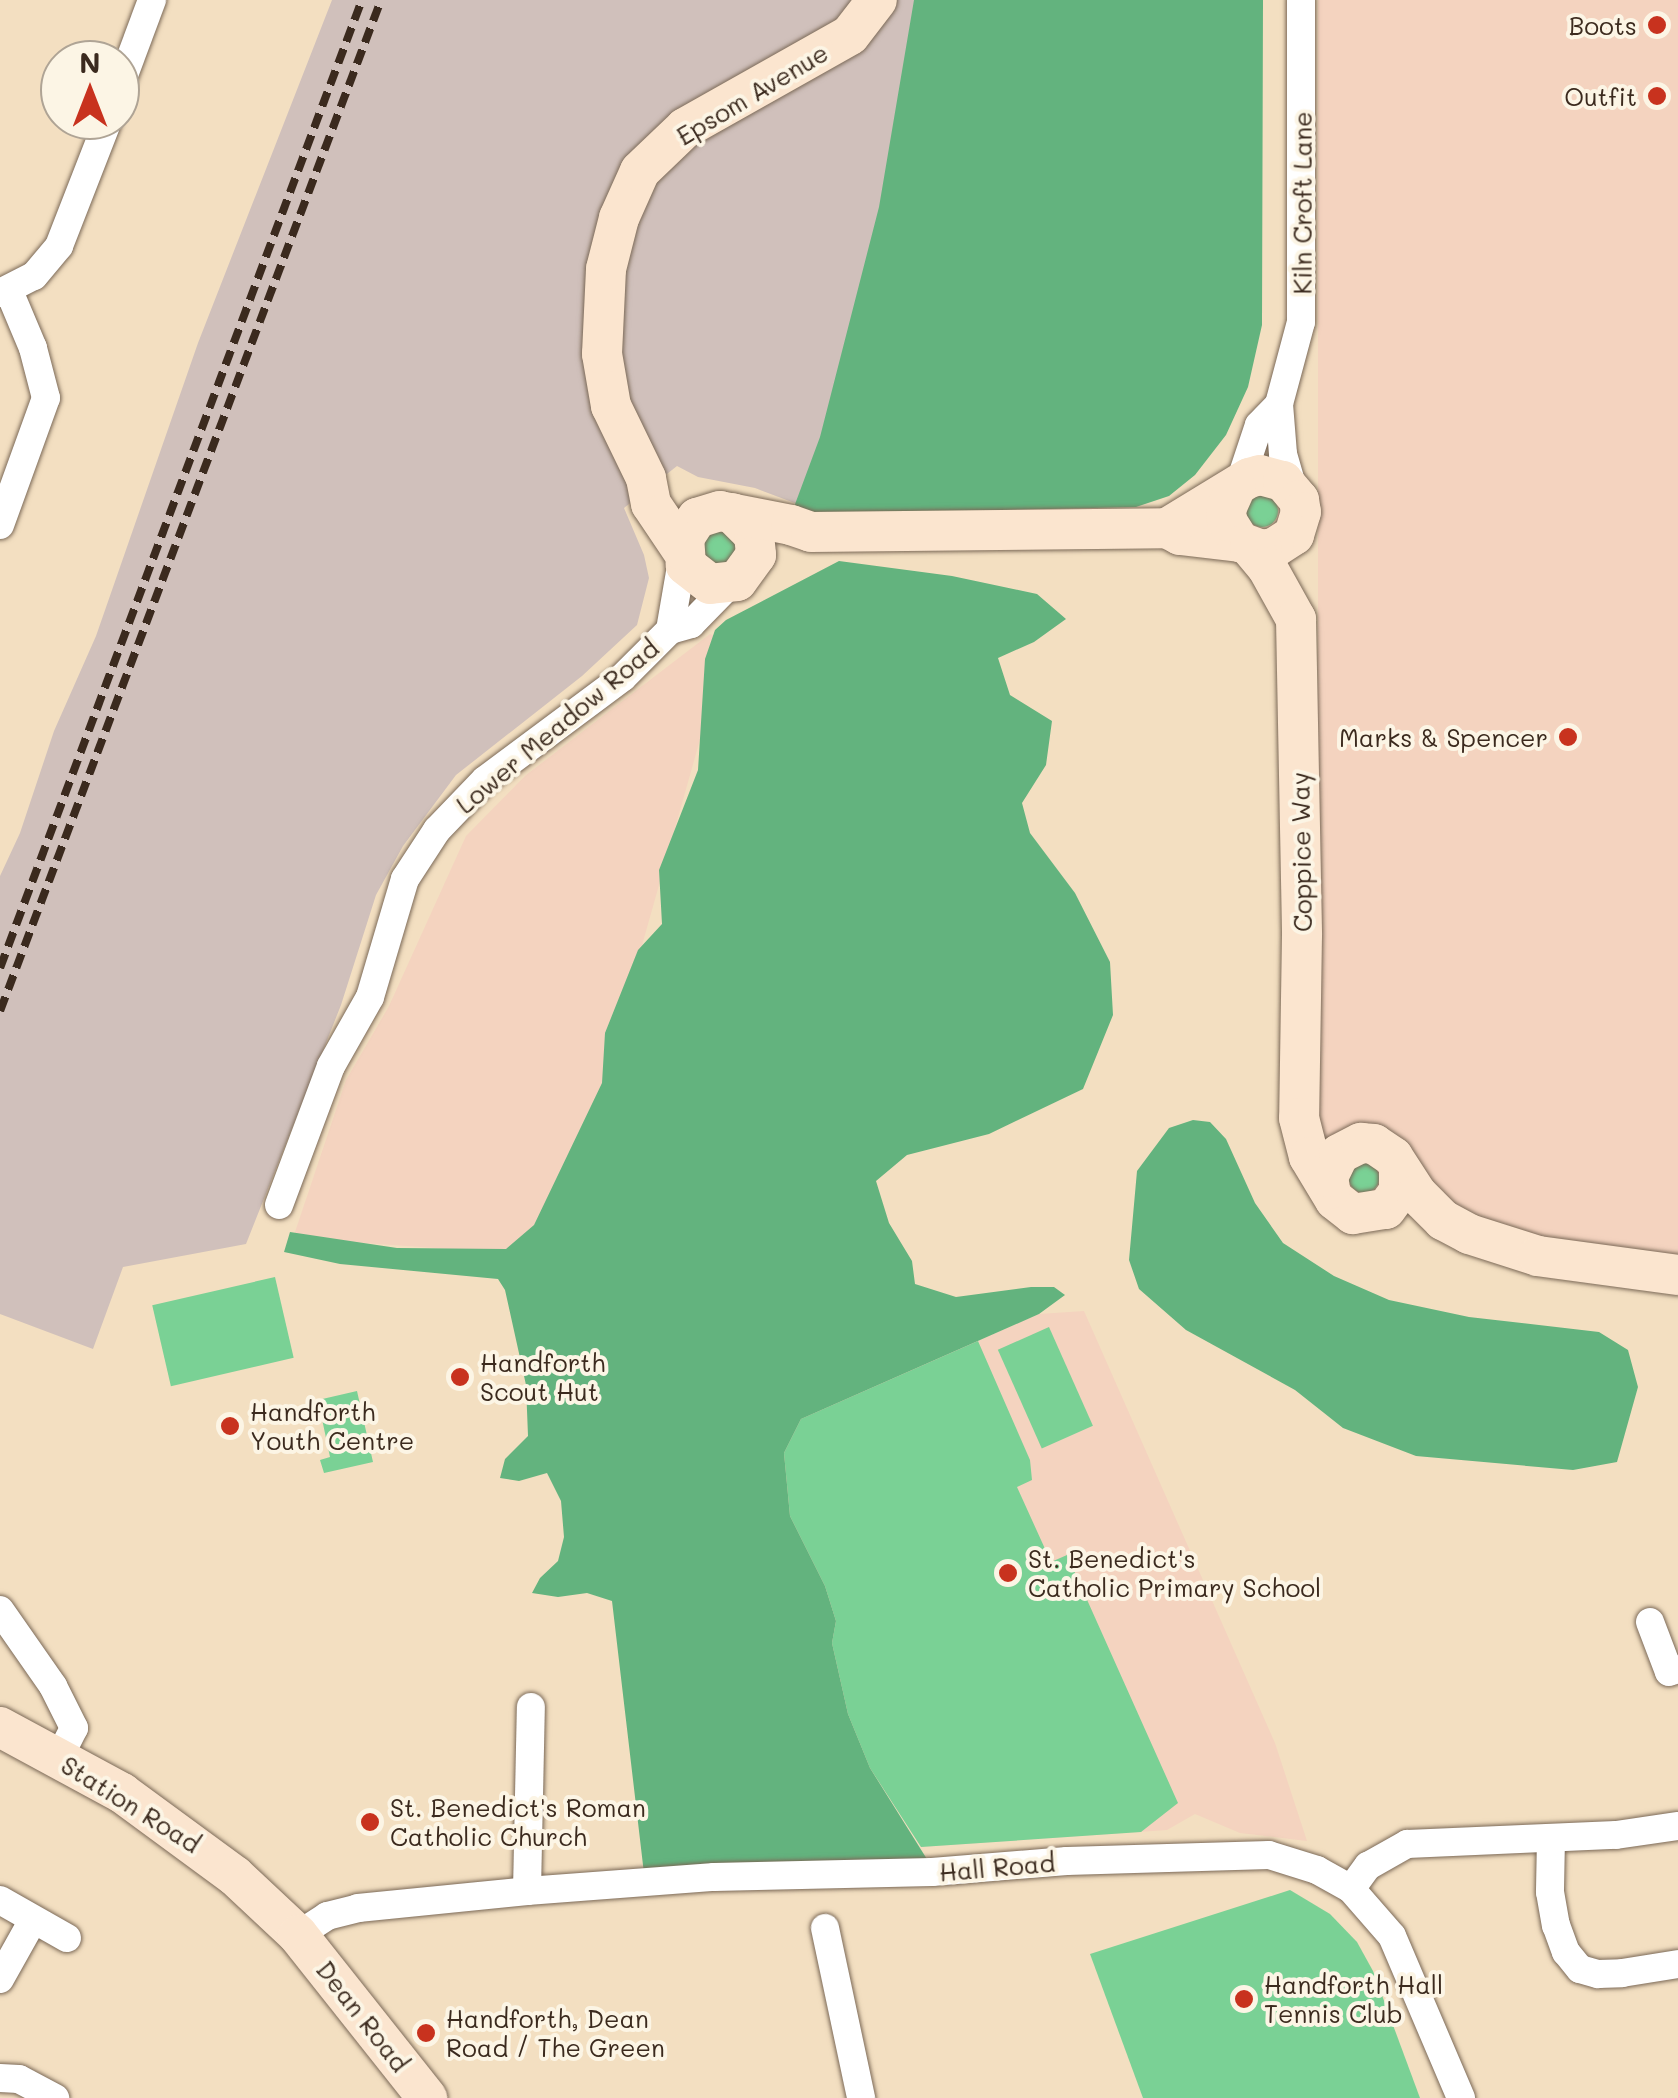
<!DOCTYPE html>
<html>
<head>
<meta charset="utf-8">
<style>
	body { margin:0 }
	#map { position:relative; width:1678px; height:2098px; overflow:hidden; background:#f3dfc1; font-family:Mali,sans-serif }
	div>[style] { position:absolute }
	.built>* { inset:0; background:#f4d3bf }
	.industrial>* { inset:0; background:#d0c0bb }
	.green>* { inset:0; background:#7ad195; transform-origin:0 0 }
	.round { border-radius:50% }
	.forest>* { inset:0; background:#63b37e }
	.roads { filter:drop-shadow(0 0 2px #7b6957) drop-shadow(0 0 2px #7b6957) }
	.street>* { height:28px; margin:-14px; padding:0 14px; transform-origin:14px; border-radius:14px; background:#fff }
	.secondary>* { height:40px; margin:-20px; padding:0 20px; transform-origin:20px; border-radius:20px; background:#fbe5cf }
	.rail>* { height:8px; margin-top:-4px; transform-origin:0; background:repeating-linear-gradient(90deg,#3b2a1e 0 15px,transparent 0 23px) }
	.dots>* { width:28px; height:28px; translate:-50% -50%; box-sizing:border-box; border:5px solid #fcf5e5; border-radius:50% }
	span { translate:-50% -50%; white-space:nowrap; text-align:center; line-height:1.15; -webkit-text-stroke:8px #fcf5e5; paint-order:stroke }
	.poi-label { font-size:25px; color:#3b2a1e }
	.right { translate:-100% -50%; text-align:right }
	.left { translate:0 -50%; text-align:left }
	.street-label { font-size:25px; color:#3b2a1e }
	.north { position:absolute; left:40px; top:40px; width:100px; height:100px; box-sizing:border-box; background:#fcf5e5; border:2px solid #afa495; border-radius:50%; rotate:0deg; font-size:28px; font-weight:700; line-height:40px; text-align:center; color:#3b2a1e }
	.north::after { content:''; display:block; margin:auto; width:35px; height:45px; background:#c8321e; clip-path:polygon(50% 0,100% 100%,50% 72%,0 100%) }
</style>
</head>
<body>
<div id="map">
	<div class="built">
		<i style="clip-path:polygon(1318px 0,1678px 0,1678px 1275px,1469px 1234px,1396px 1164px,1325px 1162px,1312px 1134px,1318px 819px)"></i>
		<i style="clip-path:polygon(710px 634px,726px 640px,719px 672px,601px 1091px,535px 1255px,293px 1238px,346px 1080px,389px 1006px,466px 836px,526px 775px)"></i>
		<i style="clip-path:polygon(1084px 1311px,1275px 1743px,1307px 1841px,1240px 1833px,1195px 1814px,1167px 1830px,921px 1847px,906px 1823px,801px 1419px,1039px 1314px)"></i>
	</div>
	<div class="industrial">
		<i style="clip-path:polygon(332px 0,924px 0,890px 218px,800px 505px,755px 488px,698px 477px,677px 466px,624px 508px,644px 555px,649px 578px,637px 625px,582px 676px,456px 775px,403px 846px,376px 895px,341px 1005px,246px 1244px,123px 1267px,93px 1349px,0 1314px,0 876px,20px 833px,54px 731px,96px 636px,198px 343px)"></i>
	</div>
	<div class="green">
		<i class="round" style="left:1246px;top:495px;width:32px;height:32px"></i>
		<i class="round" style="left:703px;top:532px;width:32px;height:32px"></i>
		<i class="round" style="left:1349px;top:1163px;width:30px;height:30px"></i>
		<i style="left:275px;top:1277px;width:83px;height:126px;rotate:77deg"></i>
		<i style="left:1049px;top:1327px;width:108px;height:56px;rotate:66deg"></i>
		<i style="clip-path:polygon(978px 1341px,1030px 1460px,1032px 1480px,1017px 1487px,1051px 1562px,1067px 1555px,1178px 1803px,1141px 1832px,921px 1847px,870px 1768px,848px 1714px,832px 1643px,836px 1621px,825px 1586px,790px 1516px,784px 1453px,801px 1419px)"></i>
		<i style="clip-path:polygon(357px 1391px,373px 1462px,324px 1473px,320px 1460px,330px 1457px,318px 1400px)"></i>
		<i style="clip-path:polygon(1290px 1890px,1330px 1914px,1357px 1942px,1373px 1971px,1420px 2098px,1143px 2098px,1090px 1954px)"></i>
	</div>
	<div class="forest">
		<i style="clip-path:polygon(914px 0,1263px 0,1262px 325px,1248px 387px,1226px 435px,1195px 475px,1169px 496px,1136px 507px,791px 515px,820px 437px,879px 207px)"></i>
		<i style="clip-path:polygon(839px 561px,952px 576px,1037px 594px,1066px 619px,1034px 642px,998px 658px,1010px 695px,1052px 721px,1046px 765px,1022px 803px,1030px 833px,1075px 893px,1110px 962px,1113px 1015px,1083px 1089px,989px 1134px,907px 1155px,876px 1181px,889px 1223px,912px 1261px,915px 1284px,956px 1297px,1031px 1287px,1054px 1287px,1065px 1295px,1039px 1314px,801px 1419px,784px 1453px,790px 1516px,825px 1586px,836px 1621px,832px 1643px,848px 1714px,870px 1768px,930px 1864px,645px 1882px,612px 1601px,587px 1593px,558px 1597px,532px 1593px,540px 1578px,558px 1561px,564px 1537px,561px 1501px,547px 1473px,519px 1481px,500px 1478px,505px 1459px,528px 1436px,526px 1385px,505px 1290px,498px 1279px,340px 1264px,284px 1252px,290px 1232px,397px 1248px,506px 1249px,534px 1225px,602px 1083px,605px 1033px,638px 950px,662px 924px,659px 870px,698px 770px,705px 659px,715px 630px,726px 620px)"></i>
		<i style="clip-path:polygon(1193px 1120px,1210px 1122px,1226px 1139px,1255px 1203px,1283px 1243px,1334px 1276px,1389px 1300px,1469px 1317px,1599px 1332px,1628px 1350px,1638px 1387px,1617px 1462px,1573px 1470px,1416px 1456px,1343px 1428px,1295px 1390px,1186px 1330px,1139px 1289px,1129px 1260px,1137px 1171px,1169px 1128px)"></i>
	</div>
	<div class="roads">
		<div class="street">
			<i style="left:120px;top:86px;width:92px;rotate:-69.6deg"></i>
			<i style="left:0;top:293px;width:38px;rotate:-27deg"></i>
			<i style="left:34px;top:276px;width:39px;rotate:-50deg"></i>
			<i style="left:59px;top:246px;width:135px;rotate:-68.7deg"></i>
			<i style="left:1279px;top:404px;width:50px;rotate:85.4deg"></i>
			<i style="left:1283px;top:454px;width:36px;rotate:74deg"></i>
			<i style="left:1239px;top:485px;width:63px;rotate:-71.6deg"></i>
			<i style="left:1259px;top:425px;width:29px;rotate:-46deg"></i>
			<i style="left:1279px;top:404px;width:85px;rotate:-75deg"></i>
			<i style="left:1301px;top:322px;width:322px;rotate:-90deg"></i>
			<i style="left:0;top:525px;width:135px;rotate:-70.1deg"></i>
			<i style="left:46px;top:398px;width:52px;rotate:-104.6deg"></i>
			<i style="left:33px;top:348px;width:62px;rotate:-112.8deg"></i>
			<i style="left:670px;top:630px;width:76px;rotate:-80.2deg"></i>
			<i style="left:279px;top:1205px;width:148px;rotate:-69.5deg"></i>
			<i style="left:331px;top:1066px;width:79px;rotate:-60.5deg"></i>
			<i style="left:370px;top:997px;width:123px;rotate:-73.5deg"></i>
			<i style="left:405px;top:879px;width:59px;rotate:-56.9deg"></i>
			<i style="left:437px;top:830px;width:69px;rotate:-46.2deg"></i>
			<i style="left:485px;top:780px;width:172px;rotate:-36.7deg"></i>
			<i style="left:623px;top:677px;width:66px;rotate:-45deg"></i>
			<i style="left:670px;top:630px;width:22px;rotate:-16deg"></i>
			<i style="left:691px;top:624px;width:57px;rotate:-45.7deg"></i>
			<i style="left:0;top:1610px;width:93px;rotate:55.1deg"></i>
			<i style="left:53px;top:1686px;width:47px;rotate:63.4deg"></i>
			<i style="left:74px;top:1728px;width:34px;rotate:117deg"></i>
			<i style="left:1650px;top:1622px;width:53px;rotate:69.2deg"></i>
			<i style="left:1669px;top:1672px;width:9px;rotate:-18deg"></i>
			<i style="left:1551px;top:1838px;width:54px;rotate:91.1deg"></i>
			<i style="left:1550px;top:1892px;width:34px;rotate:80deg"></i>
			<i style="left:1556px;top:1925px;width:29px;rotate:70deg"></i>
			<i style="left:1566px;top:1952px;width:22px;rotate:51deg"></i>
			<i style="left:1580px;top:1969px;width:19px;rotate:16deg"></i>
			<i style="left:1598px;top:1974px;width:24px;rotate:-2deg"></i>
			<i style="left:1622px;top:1973px;width:57px;rotate:-9.1deg"></i>
			<i style="left:1351px;top:1889px;width:29px;rotate:-54deg"></i>
			<i style="left:1368px;top:1866px;width:45px;rotate:-29.4deg"></i>
			<i style="left:1407px;top:1844px;width:209px;rotate:-2.5deg"></i>
			<i style="left:1616px;top:1835px;width:63px;rotate:-8.3deg"></i>
			<i style="left:527px;top:1891px;width:184px;rotate:-88.8deg"></i>
			<i style="left:0;top:1900px;width:77px;rotate:29.6deg"></i>
			<i style="left:825px;top:1928px;width:174px;rotate:78deg"></i>
			<i style="left:298px;top:1935px;width:35px;rotate:-33deg"></i>
			<i style="left:327px;top:1916px;width:32px;rotate:-14deg"></i>
			<i style="left:358px;top:1908px;width:170px;rotate:-5.7deg"></i>
			<i style="left:527px;top:1891px;width:188px;rotate:-4.3deg"></i>
			<i style="left:714px;top:1877px;width:218px;rotate:-1.3deg"></i>
			<i style="left:932px;top:1872px;width:135px;rotate:-4.7deg"></i>
			<i style="left:1067px;top:1861px;width:202px;rotate:-1.7deg"></i>
			<i style="left:1269px;top:1855px;width:50px;rotate:17.4deg"></i>
			<i style="left:1317px;top:1870px;width:39px;rotate:29deg"></i>
			<i style="left:1351px;top:1889px;width:62px;rotate:48.9deg"></i>
			<i style="left:1392px;top:1936px;width:176px;rotate:66.9deg"></i>
			<i style="left:0;top:1979px;width:68px;rotate:-60.8deg"></i>
			<i style="left:0;top:2078px;width:19px;rotate:3deg"></i>
			<i style="left:19px;top:2079px;width:41px;rotate:27.8deg"></i>
		</div>
		<div class="secondary">
			<i style="left:732px;top:513px;width:31px;rotate:45deg"></i>
			<i style="left:754px;top:535px;width:20px;rotate:84deg"></i>
			<i style="left:756px;top:555px;width:32px;rotate:126deg"></i>
			<i style="left:737px;top:581px;width:27px;rotate:174deg"></i>
			<i style="left:710px;top:584px;width:31px;rotate:-142deg"></i>
			<i style="left:686px;top:565px;width:27px;rotate:-94deg"></i>
			<i style="left:684px;top:538px;width:24px;rotate:-57deg"></i>
			<i style="left:697px;top:518px;width:24px;rotate:-17deg"></i>
			<i style="left:720px;top:511px;width:72px;rotate:11.2deg"></i>
			<i style="left:791px;top:525px;width:21px;rotate:19deg"></i>
			<i style="left:811px;top:532px;width:356px;rotate:-0.6deg"></i>
			<i style="left:1167px;top:528px;width:15px;rotate:28deg"></i>
			<i style="left:1180px;top:535px;width:60px;rotate:6.7deg"></i>
			<i style="left:1167px;top:528px;width:96px;rotate:-31.4deg"></i>
			<i style="left:1249px;top:478px;width:11px;rotate:-15deg"></i>
			<i style="left:1260px;top:475px;width:24px;rotate:15deg"></i>
			<i style="left:1283px;top:481px;width:25px;rotate:50deg"></i>
			<i style="left:1299px;top:500px;width:12px;rotate:81deg"></i>
			<i style="left:1301px;top:512px;width:24px;rotate:107deg"></i>
			<i style="left:1294px;top:535px;width:24px;rotate:147deg"></i>
			<i style="left:1274px;top:548px;width:12px;rotate:171deg"></i>
			<i style="left:1262px;top:550px;width:23px;rotate:-160deg"></i>
			<i style="left:1240px;top:542px;width:25px;rotate:-122deg"></i>
			<i style="left:1227px;top:521px;width:12px;rotate:-95deg"></i>
			<i style="left:1226px;top:509px;width:24px;rotate:-66deg"></i>
			<i style="left:1250px;top:547px;width:26px;rotate:50deg"></i>
			<i style="left:1267px;top:567px;width:60px;rotate:60.9deg"></i>
			<i style="left:1296px;top:619px;width:316px;rotate:88.9deg"></i>
			<i style="left:1302px;top:935px;width:183px;rotate:90.9deg"></i>
			<i style="left:1299px;top:1118px;width:40px;rotate:75.6deg"></i>
			<i style="left:1309px;top:1157px;width:50px;rotate:58.8deg"></i>
			<i style="left:1335px;top:1200px;width:23px;rotate:38deg"></i>
			<i style="left:1353px;top:1214px;width:33px;rotate:-9deg"></i>
			<i style="left:1386px;top:1209px;width:22px;rotate:-54deg"></i>
			<i style="left:1399px;top:1191px;width:23px;rotate:-90deg"></i>
			<i style="left:682px;top:550px;width:55px;rotate:-124deg"></i>
			<i style="left:651px;top:504px;width:26px;rotate:-101deg"></i>
			<i style="left:646px;top:478px;width:80px;rotate:-115.9deg"></i>
			<i style="left:611px;top:406px;width:53px;rotate:-99.8deg"></i>
			<i style="left:602px;top:354px;width:85px;rotate:-87.3deg"></i>
			<i style="left:606px;top:269px;width:53px;rotate:-75.7deg"></i>
			<i style="left:619px;top:218px;width:51px;rotate:-65.9deg"></i>
			<i style="left:640px;top:171px;width:62px;rotate:-43.7deg"></i>
			<i style="left:685px;top:128px;width:189px;rotate:-29.4deg"></i>
			<i style="left:850px;top:35px;width:44px;rotate:-52.4deg"></i>
			<i style="left:1330px;top:1189px;width:12px;rotate:-99deg"></i>
			<i style="left:1328px;top:1177px;width:25px;rotate:-64deg"></i>
			<i style="left:1339px;top:1154px;width:25px;rotate:-27deg"></i>
			<i style="left:1361px;top:1143px;width:13px;rotate:4deg"></i>
			<i style="left:1374px;top:1144px;width:23px;rotate:34deg"></i>
			<i style="left:1393px;top:1157px;width:44px;rotate:57deg"></i>
			<i style="left:1417px;top:1194px;width:37px;rotate:45deg"></i>
			<i style="left:1443px;top:1220px;width:30px;rotate:28deg"></i>
			<i style="left:1469px;top:1234px;width:72px;rotate:17.7deg"></i>
			<i style="left:1538px;top:1256px;width:141px;rotate:7.7deg"></i>
			<i style="left:0;top:1727px;width:139px;rotate:28.4deg"></i>
			<i style="left:122px;top:1793px;width:140px;rotate:36.3deg"></i>
			<i style="left:235px;top:1876px;width:86px;rotate:43.1deg"></i>
			<i style="left:298px;top:1935px;width:208px;rotate:51.6deg"></i>
		</div>
	</div>
	<div class="rail">
		<i style="left:0;top:968px;width:1033px;rotate:-69.5deg"></i>
		<i style="left:0;top:1011px;width:1080px;rotate:-69.35deg"></i>
	</div>
	<div class="dots">
		<i style="left:1657px;top:25px;background:#c8321e"></i>
		<i style="left:1657px;top:96px;background:#c8321e"></i>
		<i style="left:1568px;top:737px;background:#c8321e"></i>
		<i style="left:460px;top:1377px;background:#c8321e"></i>
		<i style="left:230px;top:1426px;background:#c8321e"></i>
		<i style="left:1008px;top:1573px;background:#c8321e"></i>
		<i style="left:370px;top:1822px;background:#c8321e"></i>
		<i style="left:1244px;top:1999px;background:#c8321e"></i>
		<i style="left:426px;top:2033px;background:#c8321e"></i>
	</div>
	<div class="poi-label">
		<span class="right" style="left:1637px;top:25px">Boots</span>
		<span class="right" style="left:1637px;top:96px">Outfit</span>
		<span class="right" style="left:1548px;top:737px">Marks &amp; Spencer</span>
		<span class="left" style="left:480px;top:1377px">Handforth<br>Scout Hut</span>
		<span class="left" style="left:250px;top:1426px">Handforth<br>Youth Centre</span>
		<span class="left" style="left:1028px;top:1573px">St. Benedict's<br>Catholic Primary School</span>
		<span class="left" style="left:390px;top:1822px">St. Benedict's Roman<br>Catholic Church</span>
		<span class="left" style="left:1264px;top:1999px">Handforth Hall<br>Tennis Club</span>
		<span class="left" style="left:446px;top:2033px">Handforth, Dean<br>Road / The Green</span>
	</div>
	<div class="street-label">
		<span style="left:752px;top:94px;rotate:-31deg">Epsom Avenue</span>
		<span style="left:1302px;top:203px;rotate:-90deg">Kiln Croft Lane</span>
		<span style="left:557px;top:726px;rotate:-40deg">Lower Meadow Road</span>
		<span style="left:1301px;top:852px;rotate:-91deg">Coppice Way</span>
		<span style="left:131px;top:1804px;rotate:32deg">Station Road</span>
		<span style="left:997px;top:1867px;rotate:-5deg">Hall Road</span>
		<span style="left:363px;top:2016px;rotate:52deg">Dean Road</span>
	</div>
	<div class="north">N</div>
</div>
</body>
</html>
